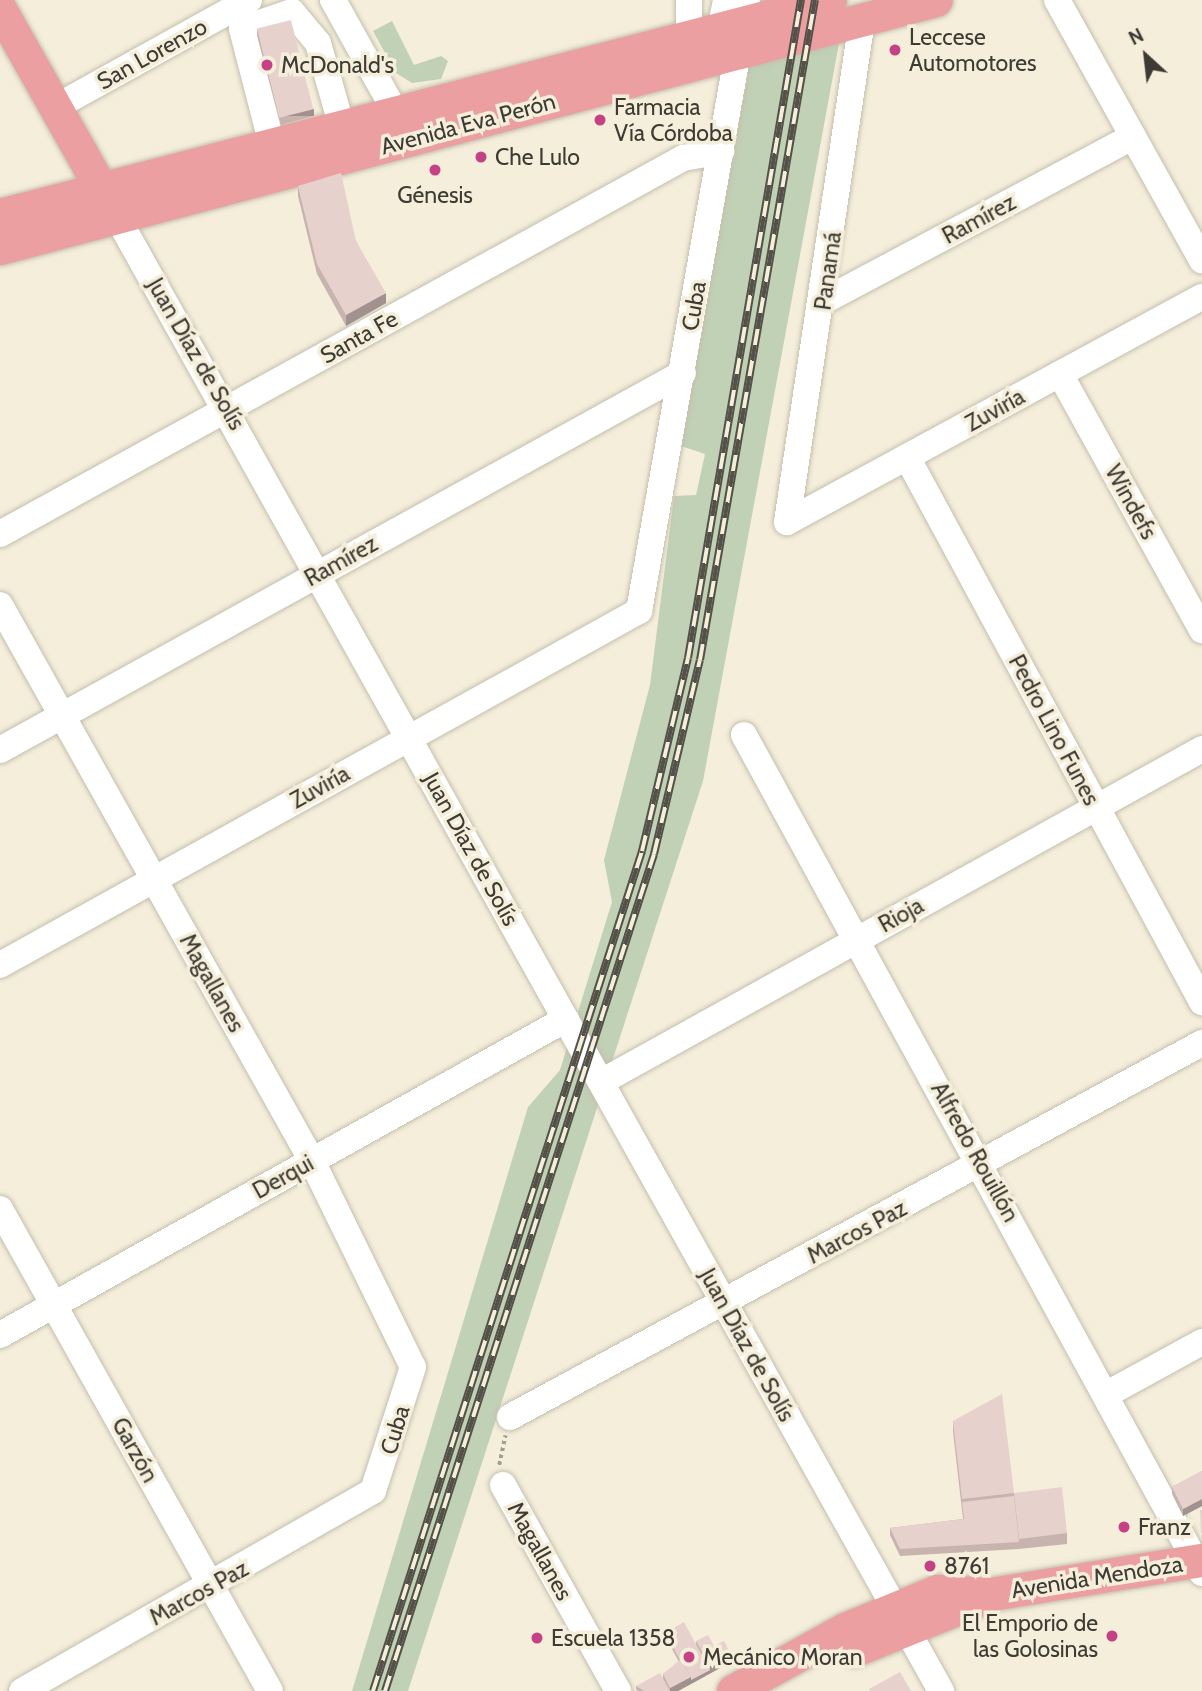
<!DOCTYPE html>
<html>
<head>
<meta charset="utf-8">
<style>
	body { margin:0 }
	#map { position:relative; width:1202px; height:1691px; overflow:hidden; background:#f4eedb; font-family:Cabin,sans-serif }
	div>[style] { position:absolute }
	.green>* { inset:0; background:#c1d1b6 }
	.path>* { height:3.5px; margin-top:-1.75px; transform-origin:0; background:repeating-linear-gradient(90deg,#a19d8f 0 3.5px,transparent 0 7px) }
	.roads { filter:drop-shadow(0 0 2px #c4beac) drop-shadow(0 0 2px #c4beac) }
	.minor>* { height:26px; margin:-13px; padding:0 13px; transform-origin:13px; border-radius:13px; background:#fff }
	.major>* { height:33px; margin:-16.5px; padding:0 16.5px; transform-origin:16.5px; border-radius:16.5px; background:#eb9fa1 }
	.rail>* { height:8px; margin-top:-4px; transform-origin:0; background:repeating-linear-gradient(90deg,#f4eedb 0 16px,#545148 0 32px); box-sizing:border-box; border-block:2px solid #545148 }
	.wall>* { inset:0; background:#c7b4af }
	.shaded-wall>* { inset:0; background:#a2928f; transform-origin:0 0 }
	.building>* { inset:0; background:#e7d1cc; transform-origin:0 0 }
	.dots>* { width:19px; height:19px; translate:-50% -50%; box-sizing:border-box; border:4px solid #f4eedb; border-radius:50% }
	span { translate:-50% -50%; white-space:nowrap; text-align:center; line-height:1.15; -webkit-text-stroke:7px #f4eedb; paint-order:stroke }
	.poi-label { font-size:23px; color:#3d3b33 }
	.left { translate:0 -50%; text-align:left }
	.right { translate:-100% -50%; text-align:right }
	.street-label { font-size:23px; color:#3d3b33 }
	.north { position:absolute; left:1111px; top:21px; width:70px; height:70px; -webkit-text-stroke:5px #f4eedb; paint-order:stroke; rotate:333deg; font-size:19px; font-weight:700; line-height:28px; text-align:center; color:#3d3b33 }
	.north::after { content:''; display:block; margin:auto; width:24px; height:32px; background:#3d3b33; clip-path:polygon(50% 0,100% 100%,50% 72%,0 100%) }
</style>
</head>
<body>
<div id="map">
	<div class="green">
		<i style="clip-path:polygon(761px 0,847px 0,703px 781px,408px 1691px,352px 1691px,528px 1107px,560px 1070px,612px 902px,604px 860px,650px 685px,674px 496px,696px 495px,705px 454px,681px 446px)"></i>
		<i style="clip-path:polygon(392px 21px,414px 65px,441px 56px,448px 61px,441px 79px,412px 83px,396px 73px,373px 31px)"></i>
	</div>
	<div class="path">
		<i style="left:499px;top:1465px;width:30px;rotate:-78deg"></i>
	</div>
	<div class="roads">
		<div class="minor">
			<i style="left:333px;top:0;width:129px;rotate:60.9deg"></i>
			<i style="left:689px;top:0;width:37px;rotate:90deg"></i>
			<i style="left:1057px;top:0;width:298px;rotate:60.9deg"></i>
			<i style="left:720px;top:29px;width:30px;rotate:-78deg"></i>
			<i style="left:54px;top:108px;width:223px;rotate:-29deg"></i>
			<i style="left:272px;top:145px;width:120px;rotate:-104.5deg"></i>
			<i style="left:242px;top:29px;width:53px;rotate:-18.8deg"></i>
			<i style="left:292px;top:12px;width:40px;rotate:50deg"></i>
			<i style="left:318px;top:43px;width:87px;rotate:74.1deg"></i>
			<i style="left:117px;top:217px;width:1689px;rotate:60.79deg"></i>
			<i style="left:824px;top:301px;width:350px;rotate:-28deg"></i>
			<i style="left:1060px;top:374px;width:293px;rotate:61deg"></i>
			<i style="left:907px;top:457px;width:620px;rotate:61.57deg"></i>
			<i style="left:787px;top:522px;width:508px;rotate:-81.5deg"></i>
			<i style="left:787px;top:522px;width:472px;rotate:-28.5deg"></i>
			<i style="left:0;top:534px;width:780px;rotate:-28.83deg"></i>
			<i style="left:683px;top:158px;width:39px;rotate:-10deg"></i>
			<i style="left:0;top:605px;width:638px;rotate:60.7deg"></i>
			<i style="left:312px;top:1161px;width:229px;rotate:63.9deg"></i>
			<i style="left:413px;top:1367px;width:130px;rotate:107.9deg"></i>
			<i style="left:373px;top:1491px;width:404px;rotate:150.3deg"></i>
			<i style="left:744px;top:735px;width:955px;rotate:61.34deg"></i>
			<i style="left:0;top:750px;width:780px;rotate:-28.9deg"></i>
			<i style="left:0;top:965px;width:731px;rotate:-28.99deg"></i>
			<i style="left:639px;top:611px;width:620px;rotate:-79.98deg"></i>
			<i style="left:601px;top:1082px;width:687px;rotate:-28.99deg"></i>
			<i style="left:0;top:1209px;width:552px;rotate:60.74deg"></i>
			<i style="left:0;top:1335px;width:648px;rotate:-29.17deg"></i>
			<i style="left:1107px;top:1394px;width:108px;rotate:-28.7deg"></i>
			<i style="left:510px;top:1417px;width:787px;rotate:-28.39deg"></i>
			<i style="left:503px;top:1485px;width:236px;rotate:60.8deg"></i>
		</div>
		<div class="major">
			<i style="left:0;top:9px;width:228px;rotate:60.6deg"></i>
			<i style="left:0;top:215px;width:857px;rotate:-14.52deg"></i>
			<i style="left:0;top:248px;width:968px;rotate:-14.84deg"></i>
			<i style="left:855px;top:1650px;width:141px;rotate:-22deg"></i>
			<i style="left:733px;top:1691px;width:128px;rotate:-29deg"></i>
			<i style="left:845px;top:1629px;width:100px;rotate:-22.4deg"></i>
			<i style="left:937px;top:1591px;width:54px;rotate:3.2deg"></i>
			<i style="left:991px;top:1594px;width:214px;rotate:-9.2deg"></i>
		</div>
	</div>
	<div class="rail">
		<i style="left:373px;top:1691px;width:882px;rotate:-72.24deg"></i>
		<i style="left:642px;top:851px;width:198px;rotate:-76.6deg"></i>
		<i style="left:688px;top:658px;width:668px;rotate:-80.26deg"></i>
		<i style="left:385px;top:1691px;width:879px;rotate:-72.18deg"></i>
		<i style="left:654px;top:854px;width:199px;rotate:-76.7deg"></i>
		<i style="left:700px;top:660px;width:670px;rotate:-80.12deg"></i>
	</div>
	<div class="wall">
		<i style="clip-path:polygon(257px 28px,314px 116px,281px 125px,257px 35px)"></i>
		<i style="clip-path:polygon(298px 186px,356px 241px,386px 303px,346px 326px,317px 274px,298px 196px)"></i>
		<i style="clip-path:polygon(953px 1421px,1014px 1493px,1067px 1533px,1067px 1544px,1019px 1549px,900px 1556px,890px 1535px,890px 1528px,963px 1519px,953px 1432px)"></i>
		<i style="clip-path:polygon(1202px 1471px,1202px 1506px,1183px 1516px,1172px 1494px,1172px 1487px)"></i>
		<i style="clip-path:polygon(665px 1633px,696px 1644px,696px 1641px,714px 1646px,731px 1662px,678px 1691px,638px 1691px,636px 1689px,636px 1686px,663px 1678px,663px 1674px,679px 1662px,665px 1636px)"></i>
	</div>
	<div class="shaded-wall">
		<i style="left:314px;top:109px;width:7px;height:34px;rotate:90deg"></i>
		<i style="clip-path:polygon(386px 293px,386px 303px,346px 326px,346px 315px)"></i>
		<i style="clip-path:polygon(1202px 1499px,1202px 1506px,1183px 1516px,1183px 1509px)"></i>
		<i style="clip-path:polygon(731px 1655px,731px 1662px,691px 1684px,691px 1680px,710px 1670px,710px 1666px)"></i>
		<i style="clip-path:polygon(691px 1677px,691px 1684px,678px 1691px,670px 1691px,670px 1688px)"></i>
	</div>
	<div class="building">
		<i style="left:291px;top:20px;width:92px;height:35px;rotate:76deg"></i>
		<i style="clip-path:polygon(341px 173px,356px 241px,386px 293px,346px 315px,317px 264px,298px 186px)"></i>
		<i style="clip-path:polygon(1002px 1394px,1014px 1493px,1062px 1487px,1067px 1533px,1019px 1539px,1014px 1493px,962px 1499px,953px 1421px)"></i>
		<i style="clip-path:polygon(1202px 1471px,1202px 1499px,1183px 1509px,1172px 1487px)"></i>
		<i style="clip-path:polygon(1014px 1496px,1019px 1542px,900px 1549px,890px 1528px,964px 1519px,962px 1502px)"></i>
		<i style="clip-path:polygon(1200px 1510px,1202px 1510px,1202px 1533px,1201px 1533px)"></i>
		<i style="clip-path:polygon(684px 1622px,710px 1670px,691px 1680px,691px 1677px,681px 1659px,680px 1660px,665px 1633px)"></i>
		<i style="clip-path:polygon(708px 1635px,714px 1646px,724px 1641px,731px 1655px,710px 1666px,696px 1641px)"></i>
		<i style="clip-path:polygon(681px 1659px,691px 1677px,670px 1688px,663px 1674px)"></i>
		<i style="clip-path:polygon(900px 1672px,911px 1691px,870px 1691px,869px 1689px)"></i>
		<i style="clip-path:polygon(660px 1673px,670px 1691px,644px 1691px,636px 1686px)"></i>
	</div>
	<div class="dots">
		<i style="left:895px;top:50px;background:#c54186"></i>
		<i style="left:267px;top:65px;background:#c54186"></i>
		<i style="left:600px;top:120px;background:#c54186"></i>
		<i style="left:481px;top:157px;background:#c54186"></i>
		<i style="left:435px;top:170px;background:#c54186"></i>
		<i style="left:1124px;top:1527px;background:#c54186"></i>
		<i style="left:930px;top:1566px;background:#c54186"></i>
		<i style="left:1112px;top:1636px;background:#c54186"></i>
		<i style="left:537px;top:1638px;background:#c54186"></i>
		<i style="left:689px;top:1657px;background:#c54186"></i>
	</div>
	<div class="poi-label">
		<span class="left" style="left:909px;top:50px">Leccese<br>Automotores</span>
		<span class="left" style="left:281px;top:65px">McDonald's</span>
		<span class="left" style="left:614px;top:120px">Farmacia<br>Vía Córdoba</span>
		<span class="left" style="left:495px;top:157px">Che Lulo</span>
		<span style="left:435px;top:195px">Génesis</span>
		<span class="left" style="left:1138px;top:1527px">Franz</span>
		<span class="left" style="left:944px;top:1566px">8761</span>
		<span class="right" style="left:1098px;top:1636px">El Emporio de<br>las Golosinas</span>
		<span class="left" style="left:551px;top:1638px">Escuela 1358</span>
		<span class="left" style="left:703px;top:1657px">Mecánico Moran</span>
	</div>
	<div class="street-label">
		<span style="left:152px;top:54px;rotate:-29deg">San Lorenzo</span>
		<span style="left:468px;top:124px;rotate:-15deg">Avenida Eva Perón</span>
		<span style="left:979px;top:219px;rotate:-28deg">Ramírez</span>
		<span style="left:828px;top:271px;rotate:-82deg">Panamá</span>
		<span style="left:694px;top:306px;rotate:-80deg">Cuba</span>
		<span style="left:359px;top:337px;rotate:-29deg">Santa Fe</span>
		<span style="left:196px;top:354px;rotate:60deg">Juan Díaz de Solís</span>
		<span style="left:995px;top:410px;rotate:-29deg">Zuviría</span>
		<span style="left:1131px;top:502px;rotate:61deg">Windefs</span>
		<span style="left:341px;top:561px;rotate:-29deg">Ramírez</span>
		<span style="left:1054px;top:730px;rotate:62deg">Pedro Lino Funes</span>
		<span style="left:320px;top:787px;rotate:-29deg">Zuviría</span>
		<span style="left:471px;top:849px;rotate:61deg">Juan Díaz de Solís</span>
		<span style="left:901px;top:915px;rotate:-29deg">Rioja</span>
		<span style="left:212px;top:983px;rotate:61deg">Magallanes</span>
		<span style="left:975px;top:1152px;rotate:61deg">Alfredo Rouillón</span>
		<span style="left:283px;top:1177px;rotate:-29deg">Derqui</span>
		<span style="left:857px;top:1232px;rotate:-28deg">Marcos Paz</span>
		<span style="left:747px;top:1345px;rotate:61deg">Juan Díaz de Solís</span>
		<span style="left:395px;top:1430px;rotate:-73deg">Cuba</span>
		<span style="left:135px;top:1450px;rotate:61deg">Garzón</span>
		<span style="left:540px;top:1551px;rotate:61deg">Magallanes</span>
		<span style="left:1097px;top:1577px;rotate:-9deg">Avenida Mendoza</span>
		<span style="left:199px;top:1593px;rotate:-29deg">Marcos Paz</span>
	</div>
	<div class="north">N</div>
</div>
</body>
</html>
